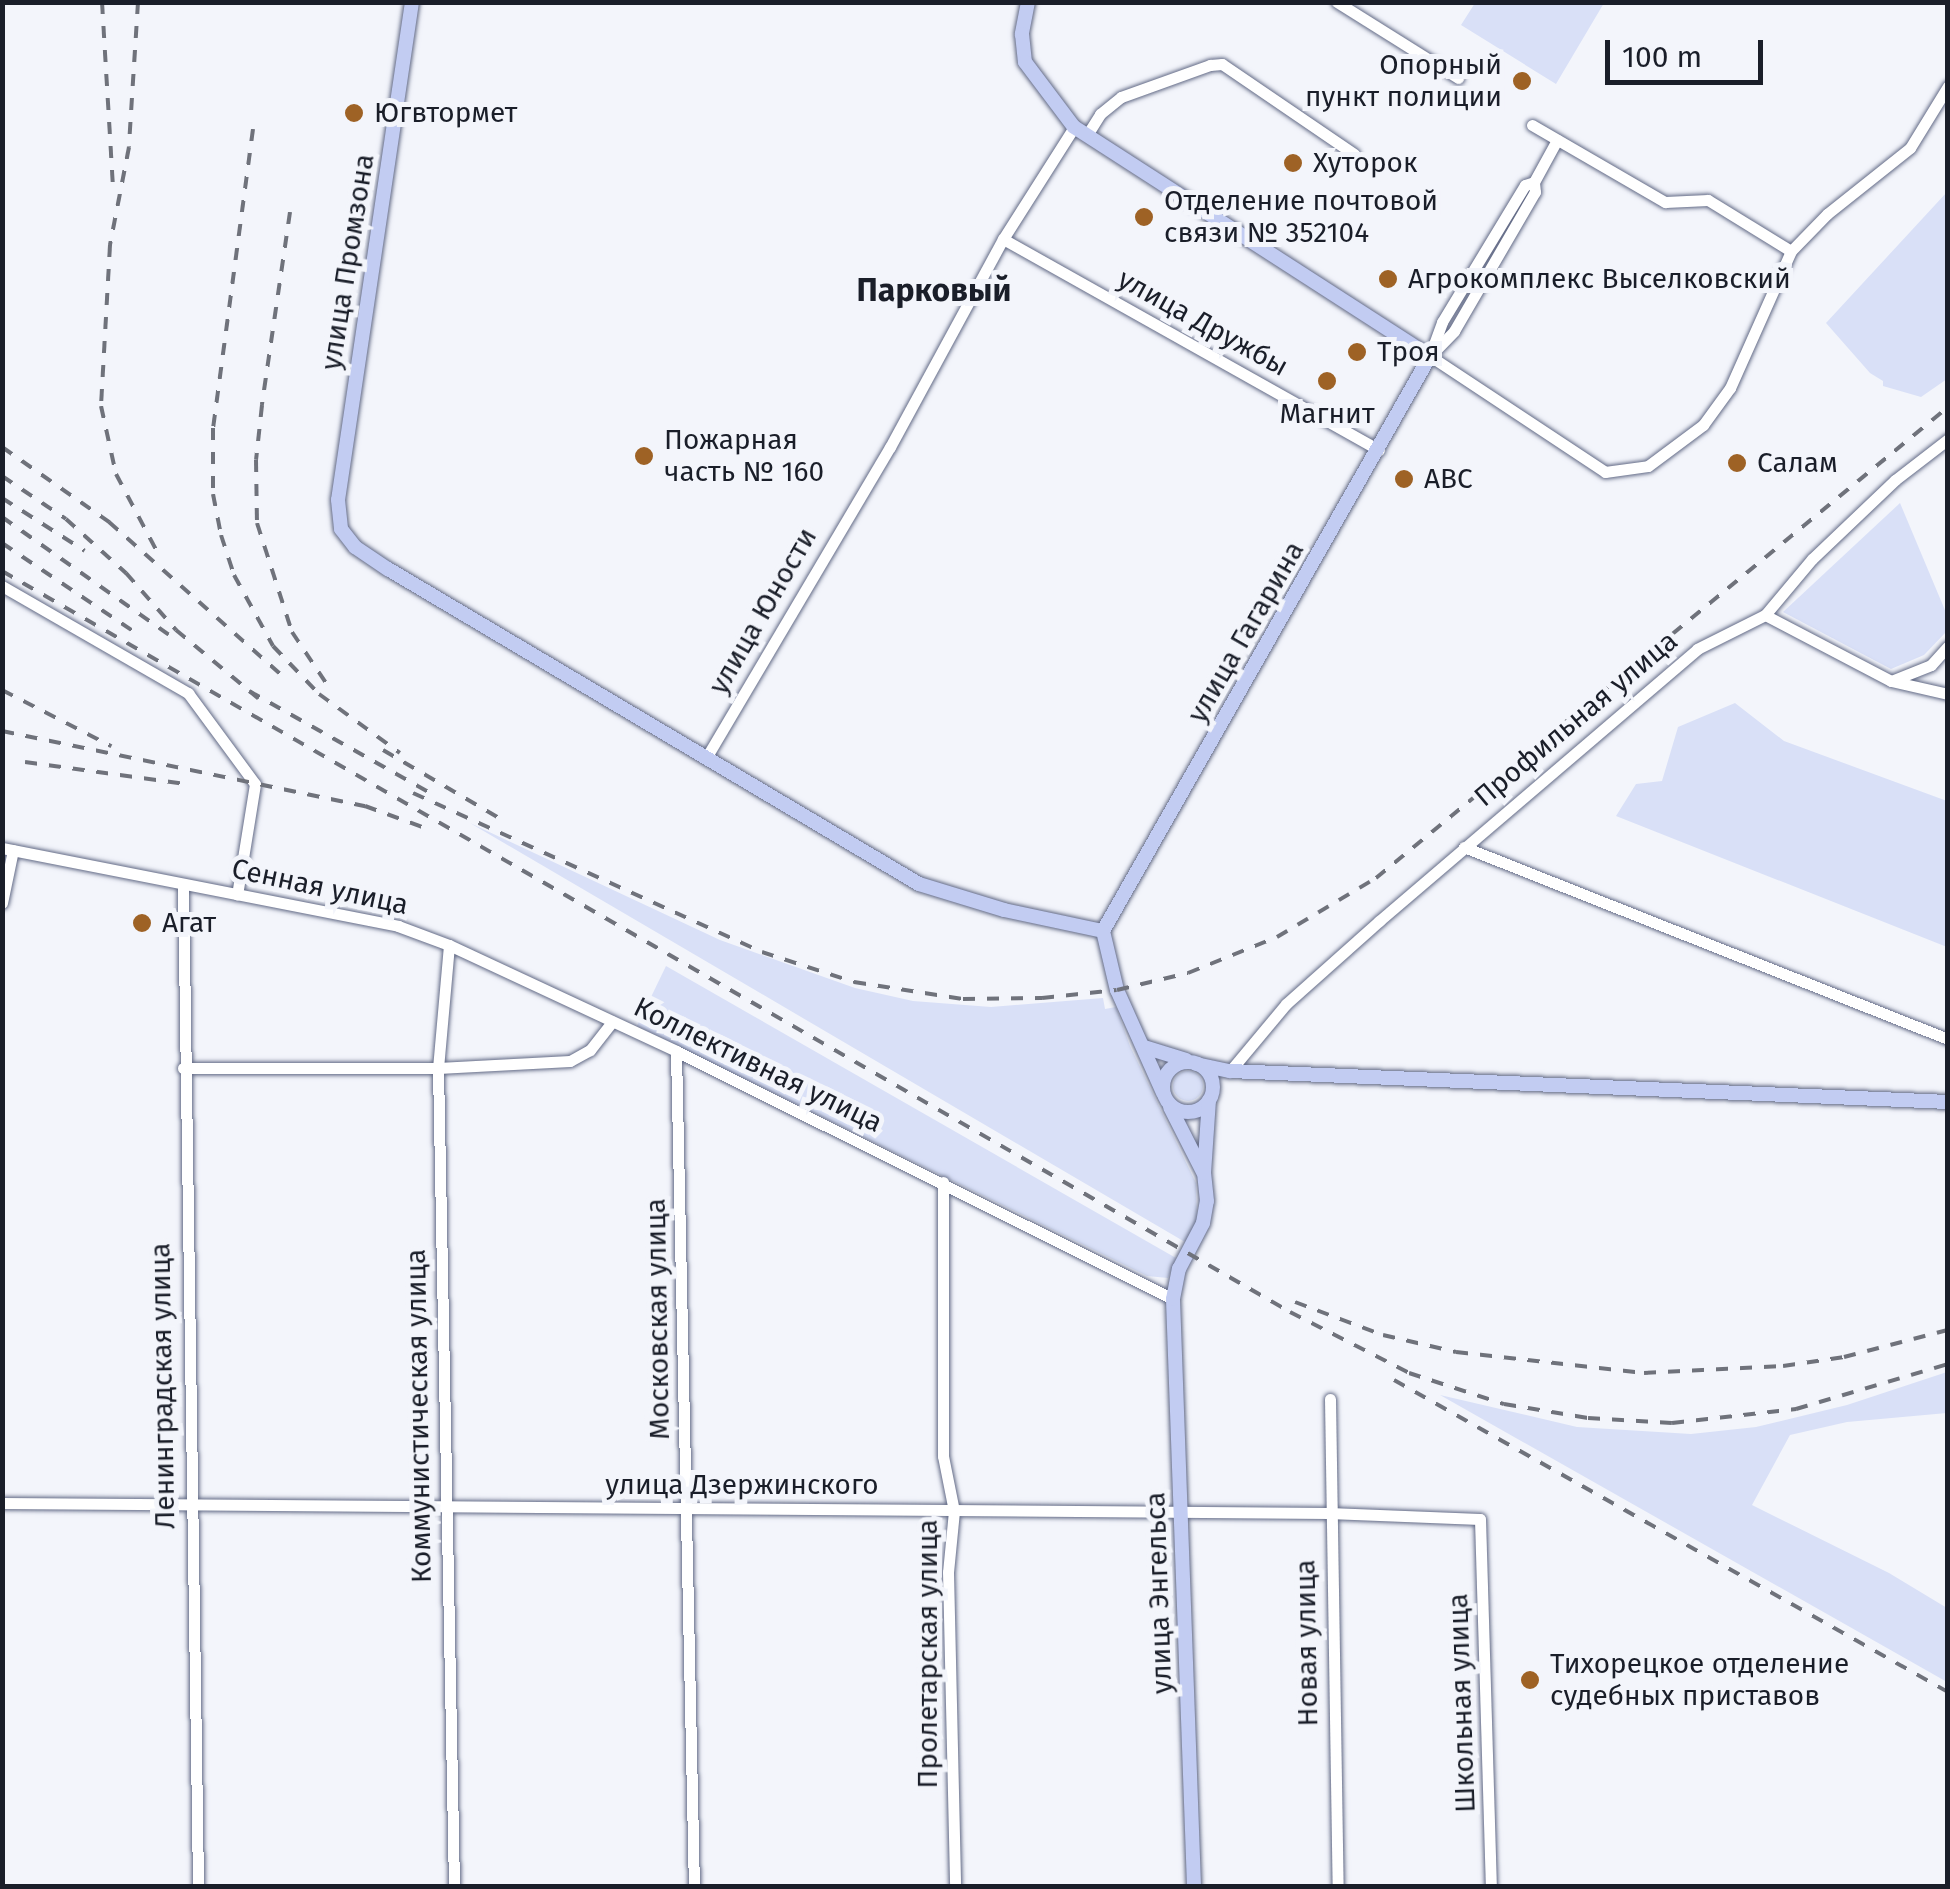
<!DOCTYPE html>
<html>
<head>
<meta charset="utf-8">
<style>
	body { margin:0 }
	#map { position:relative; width:1950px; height:1889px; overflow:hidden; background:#f3f5fb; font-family:"Fira Sans",sans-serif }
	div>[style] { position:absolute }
	.green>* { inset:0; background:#d9e0f7 }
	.round { border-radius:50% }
	.roads { filter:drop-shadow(0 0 2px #626a86) drop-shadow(0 0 2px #626a86) }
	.minor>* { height:11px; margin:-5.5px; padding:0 5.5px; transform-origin:5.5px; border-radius:5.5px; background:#fff }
	.major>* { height:14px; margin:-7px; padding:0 7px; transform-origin:7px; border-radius:7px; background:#c2ccf2 }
	.major>.ring { margin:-7px; padding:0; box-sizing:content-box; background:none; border:14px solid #c2ccf2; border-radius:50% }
	.rail>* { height:4px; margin-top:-2px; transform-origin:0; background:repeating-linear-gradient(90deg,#6f727b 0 12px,transparent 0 24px) }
	.dots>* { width:28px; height:28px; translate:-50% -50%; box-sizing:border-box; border:5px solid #f3f5fb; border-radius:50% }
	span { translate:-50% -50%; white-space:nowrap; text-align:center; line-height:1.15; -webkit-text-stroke:10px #f3f5fb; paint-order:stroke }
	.poi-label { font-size:28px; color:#1a1e29 }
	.right { translate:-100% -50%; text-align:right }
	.left { translate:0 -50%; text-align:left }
	.street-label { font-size:28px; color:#1a1e29 }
	.quarter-label { font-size:32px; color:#1a1e29; font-weight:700 }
	.frame { position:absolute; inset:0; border:5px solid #1a1e29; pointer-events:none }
	.scale { position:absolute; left:1605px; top:40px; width:158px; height:45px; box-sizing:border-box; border:5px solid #1a1e29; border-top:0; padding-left:12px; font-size:30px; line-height:35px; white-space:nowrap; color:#1a1e29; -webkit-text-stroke:8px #f3f5fb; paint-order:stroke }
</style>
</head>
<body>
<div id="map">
	<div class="green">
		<i style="clip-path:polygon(1475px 3px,1475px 2px,1604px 3px,1556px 84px,1461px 25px)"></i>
		<i style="clip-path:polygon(1947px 192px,1947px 379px,1921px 397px,1883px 386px,1883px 381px,1870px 373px,1826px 323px)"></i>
		<i style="clip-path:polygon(1900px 503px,1947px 615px,1947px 631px,1924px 655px,1891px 669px,1783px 612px)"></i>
		<i style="clip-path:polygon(1735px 703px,1784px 741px,1947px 801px,1947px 947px,1616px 816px,1636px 784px,1662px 781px,1678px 727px)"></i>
		<i style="clip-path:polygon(470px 823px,720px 940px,855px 988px,913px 1001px,991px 1007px,1103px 998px,1105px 1009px,1116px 1007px,1130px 1046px,1196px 1183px,1197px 1221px,1185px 1242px)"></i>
		<i style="clip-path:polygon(666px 966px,1176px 1258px,1168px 1278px,1147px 1276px,637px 1026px)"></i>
		<i class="round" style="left:1173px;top:1071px;width:30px;height:30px"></i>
		<i style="clip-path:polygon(1947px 1372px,1947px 1413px,1847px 1422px,1790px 1435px,1752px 1505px,1889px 1573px,1947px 1608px,1947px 1682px,1440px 1395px,1577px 1427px,1691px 1434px,1756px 1427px,1847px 1405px)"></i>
	</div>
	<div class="roads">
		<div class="minor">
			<i style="left:1337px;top:2px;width:143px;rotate:32.1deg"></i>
			<i style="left:1532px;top:125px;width:154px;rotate:30.1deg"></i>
			<i style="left:1665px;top:202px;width:43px;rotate:-2.7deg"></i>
			<i style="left:1708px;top:200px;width:97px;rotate:31.6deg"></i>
			<i style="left:1087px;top:135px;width:25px;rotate:-58deg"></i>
			<i style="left:1100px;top:114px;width:27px;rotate:-39deg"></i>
			<i style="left:1121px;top:97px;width:95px;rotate:-19.8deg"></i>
			<i style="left:1210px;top:65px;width:12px;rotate:-5deg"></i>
			<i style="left:1222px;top:64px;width:160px;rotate:34.3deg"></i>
			<i style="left:1003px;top:239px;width:431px;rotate:29.3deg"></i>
			<i style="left:1433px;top:347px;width:27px;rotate:-70deg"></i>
			<i style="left:1442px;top:322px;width:160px;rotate:-58.8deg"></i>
			<i style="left:1525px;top:185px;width:9px;rotate:-18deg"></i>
			<i style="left:1430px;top:356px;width:210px;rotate:33.5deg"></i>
			<i style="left:1605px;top:472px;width:43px;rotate:-7.9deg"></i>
			<i style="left:1648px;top:466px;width:69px;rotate:-36.7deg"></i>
			<i style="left:1703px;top:425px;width:46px;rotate:-53.9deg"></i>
			<i style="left:1730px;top:388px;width:150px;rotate:-66deg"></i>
			<i style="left:1791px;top:251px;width:52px;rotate:-45.8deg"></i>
			<i style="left:1827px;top:214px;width:106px;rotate:-38.5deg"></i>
			<i style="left:1910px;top:148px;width:73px;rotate:-58.5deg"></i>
			<i style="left:1430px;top:356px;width:35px;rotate:-46deg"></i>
			<i style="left:1454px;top:331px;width:161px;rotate:-59.8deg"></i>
			<i style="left:1535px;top:192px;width:10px;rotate:-96deg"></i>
			<i style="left:1534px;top:182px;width:48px;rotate:-61.3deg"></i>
			<i style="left:2px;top:586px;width:215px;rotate:29.9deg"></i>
			<i style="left:188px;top:693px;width:113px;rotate:53.6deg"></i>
			<i style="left:255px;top:784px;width:112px;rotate:99.2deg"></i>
			<i style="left:1765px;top:615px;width:142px;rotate:27.6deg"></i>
			<i style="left:1891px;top:681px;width:58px;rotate:12.8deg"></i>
			<i style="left:1891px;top:681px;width:43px;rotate:-21.8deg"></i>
			<i style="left:1931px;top:665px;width:25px;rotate:-48deg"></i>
			<i style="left:706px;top:758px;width:361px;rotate:-59.4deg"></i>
			<i style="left:890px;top:447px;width:237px;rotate:-61.5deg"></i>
			<i style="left:1003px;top:239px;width:133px;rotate:-57.6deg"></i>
			<i style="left:1464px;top:847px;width:521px;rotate:21.64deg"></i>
			<i style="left:2px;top:848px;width:404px;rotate:11.1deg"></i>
			<i style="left:398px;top:926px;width:54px;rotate:20.4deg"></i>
			<i style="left:449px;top:945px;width:251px;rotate:25deg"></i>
			<i style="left:676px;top:1051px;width:555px;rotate:26.52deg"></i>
			<i style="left:183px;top:884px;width:1002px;rotate:89.14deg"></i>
			<i style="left:2px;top:903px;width:54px;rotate:-78.3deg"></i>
			<i style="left:449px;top:945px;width:123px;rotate:95.1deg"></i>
			<i style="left:438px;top:1068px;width:818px;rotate:88.88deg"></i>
			<i style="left:676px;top:1051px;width:835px;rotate:88.77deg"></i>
			<i style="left:183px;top:1068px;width:255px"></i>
			<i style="left:438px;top:1068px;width:132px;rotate:-3deg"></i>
			<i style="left:570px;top:1061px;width:23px;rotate:-29deg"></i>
			<i style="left:590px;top:1050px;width:36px;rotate:-52deg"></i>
			<i style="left:1230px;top:1071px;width:87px;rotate:-50.1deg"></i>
			<i style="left:1286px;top:1004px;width:125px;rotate:-41.7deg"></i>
			<i style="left:1379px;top:921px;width:418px;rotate:-40.5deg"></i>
			<i style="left:1697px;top:649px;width:76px;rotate:-26.6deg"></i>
			<i style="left:1765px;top:615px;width:73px;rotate:-50deg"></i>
			<i style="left:1812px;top:559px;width:115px;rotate:-43.6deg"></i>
			<i style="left:1895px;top:480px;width:67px;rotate:-37.7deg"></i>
			<i style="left:943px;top:1182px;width:274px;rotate:90deg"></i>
			<i style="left:943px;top:1456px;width:56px;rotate:78.7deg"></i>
			<i style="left:954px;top:1511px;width:61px;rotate:95.6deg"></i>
			<i style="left:948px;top:1572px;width:314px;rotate:88.7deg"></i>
			<i style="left:1330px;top:1399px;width:487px;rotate:89.1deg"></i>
			<i style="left:2px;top:1503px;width:1327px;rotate:0.43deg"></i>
			<i style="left:1329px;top:1513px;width:151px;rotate:2.3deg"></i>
			<i style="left:1480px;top:1519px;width:367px;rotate:88.3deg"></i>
		</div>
		<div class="major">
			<i style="left:412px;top:2px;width:503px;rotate:98.45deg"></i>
			<i style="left:338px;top:500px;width:29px;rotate:84deg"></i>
			<i style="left:341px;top:529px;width:23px;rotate:52deg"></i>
			<i style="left:355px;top:547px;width:40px;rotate:34deg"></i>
			<i style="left:388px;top:569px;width:617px;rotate:30.68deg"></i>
			<i style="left:919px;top:884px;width:89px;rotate:17deg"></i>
			<i style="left:1004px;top:910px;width:101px;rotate:12deg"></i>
			<i style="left:1028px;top:2px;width:33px;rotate:101deg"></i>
			<i style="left:1022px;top:34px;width:28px;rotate:84deg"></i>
			<i style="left:1025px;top:62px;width:81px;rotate:53deg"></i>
			<i style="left:1074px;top:127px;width:423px;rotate:32.8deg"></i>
			<i style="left:1430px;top:356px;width:661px;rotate:119.63deg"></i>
			<i style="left:1103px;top:931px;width:61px;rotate:76.7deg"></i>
			<i style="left:1117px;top:990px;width:113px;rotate:65.9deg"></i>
			<i style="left:1144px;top:1047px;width:44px;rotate:17.2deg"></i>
			<i class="ring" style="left:1163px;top:1062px;width:36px;height:36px"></i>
			<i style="left:1196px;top:1064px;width:35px;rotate:12deg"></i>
			<i style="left:1230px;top:1071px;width:719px;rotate:2.47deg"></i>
			<i style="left:1170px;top:1107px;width:73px;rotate:63.1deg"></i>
			<i style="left:1194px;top:1886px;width:587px;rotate:-92.05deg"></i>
			<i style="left:1173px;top:1299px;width:31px;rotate:-79deg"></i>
			<i style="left:1179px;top:1269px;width:52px;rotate:-62.4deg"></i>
			<i style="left:1203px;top:1223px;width:22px;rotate:-80deg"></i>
			<i style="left:1207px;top:1201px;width:28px;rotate:-96deg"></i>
			<i style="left:1204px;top:1173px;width:73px;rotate:-86.1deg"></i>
		</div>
	</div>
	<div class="rail">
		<i style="left:102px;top:2px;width:187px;rotate:86.6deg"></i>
		<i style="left:138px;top:2px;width:145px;rotate:93.6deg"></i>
		<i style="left:129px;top:147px;width:100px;rotate:101deg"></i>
		<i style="left:110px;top:245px;width:161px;rotate:93.2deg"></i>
		<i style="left:101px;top:406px;width:70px;rotate:77.6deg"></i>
		<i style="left:116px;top:474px;width:94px;rotate:62.1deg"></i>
		<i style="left:253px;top:129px;width:302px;rotate:97.6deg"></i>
		<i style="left:213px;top:428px;width:66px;rotate:90deg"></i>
		<i style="left:213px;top:494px;width:42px;rotate:79deg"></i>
		<i style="left:221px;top:535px;width:42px;rotate:72deg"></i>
		<i style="left:234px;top:575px;width:81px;rotate:61.2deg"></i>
		<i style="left:273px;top:646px;width:66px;rotate:46.2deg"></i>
		<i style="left:319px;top:694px;width:100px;rotate:36.1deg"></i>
		<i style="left:290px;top:212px;width:195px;rotate:98.3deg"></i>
		<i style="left:262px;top:405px;width:55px;rotate:96.2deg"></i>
		<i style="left:256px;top:460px;width:63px;rotate:89.1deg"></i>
		<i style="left:257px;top:523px;width:114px;rotate:72.2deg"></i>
		<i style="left:292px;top:632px;width:69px;rotate:56.3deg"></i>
		<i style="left:2px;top:447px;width:131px;rotate:35deg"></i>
		<i style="left:109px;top:522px;width:237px;rotate:41.6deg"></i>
		<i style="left:2px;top:476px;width:77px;rotate:33.9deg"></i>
		<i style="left:66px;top:519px;width:81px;rotate:42deg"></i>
		<i style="left:126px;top:573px;width:76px;rotate:48.7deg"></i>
		<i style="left:176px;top:630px;width:107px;rotate:39.7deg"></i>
		<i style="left:2px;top:498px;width:98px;rotate:32.6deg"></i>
		<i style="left:2px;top:517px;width:204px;rotate:35.2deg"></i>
		<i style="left:2px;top:543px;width:158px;rotate:33.9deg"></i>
		<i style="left:2px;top:571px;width:1486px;rotate:29.91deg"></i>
		<i style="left:1290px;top:1312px;width:134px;rotate:27.1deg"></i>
		<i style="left:1409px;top:1373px;width:100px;rotate:18.1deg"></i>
		<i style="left:1504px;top:1404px;width:85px;rotate:9.5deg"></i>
		<i style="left:1588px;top:1418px;width:84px;rotate:3.4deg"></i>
		<i style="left:1672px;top:1423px;width:125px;rotate:-6.4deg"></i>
		<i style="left:1796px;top:1409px;width:159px;rotate:-16.5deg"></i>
		<i style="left:2px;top:690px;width:123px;rotate:27.2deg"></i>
		<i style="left:249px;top:691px;width:210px;rotate:29.4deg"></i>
		<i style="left:2px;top:731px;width:371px;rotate:11.7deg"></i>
		<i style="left:365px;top:806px;width:67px;rotate:20.1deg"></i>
		<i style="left:383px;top:750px;width:134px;rotate:30.4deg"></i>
		<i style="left:25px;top:762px;width:162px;rotate:7.8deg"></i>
		<i style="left:413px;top:793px;width:384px;rotate:24.5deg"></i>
		<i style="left:762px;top:952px;width:97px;rotate:18.1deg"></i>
		<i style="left:854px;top:982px;width:110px;rotate:8.9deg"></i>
		<i style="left:963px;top:999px;width:79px;rotate:-0.7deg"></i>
		<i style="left:1042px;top:998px;width:75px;rotate:-6.1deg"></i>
		<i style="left:1117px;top:990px;width:73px;rotate:-13.5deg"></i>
		<i style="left:1188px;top:973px;width:96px;rotate:-22deg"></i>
		<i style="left:1277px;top:937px;width:115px;rotate:-30.8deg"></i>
		<i style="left:1376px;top:878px;width:741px;rotate:-39.47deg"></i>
		<i style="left:1295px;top:1302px;width:94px;rotate:20.6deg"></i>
		<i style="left:1383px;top:1335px;width:75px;rotate:13.1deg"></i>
		<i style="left:1456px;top:1352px;width:189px;rotate:6.4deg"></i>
		<i style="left:1644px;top:1373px;width:139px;rotate:-2.9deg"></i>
		<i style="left:1783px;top:1366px;width:62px;rotate:-8.4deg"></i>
		<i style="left:1844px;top:1357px;width:107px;rotate:-14.6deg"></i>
		<i style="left:1394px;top:1380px;width:636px;rotate:29.39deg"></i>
	</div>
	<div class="dots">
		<i style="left:1522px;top:81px;background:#9e6225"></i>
		<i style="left:354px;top:113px;background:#9e6225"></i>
		<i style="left:1293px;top:163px;background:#9e6225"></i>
		<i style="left:1144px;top:217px;background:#9e6225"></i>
		<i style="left:1388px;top:279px;background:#9e6225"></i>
		<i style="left:1357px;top:352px;background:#9e6225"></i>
		<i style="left:1327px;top:381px;background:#9e6225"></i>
		<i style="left:644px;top:456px;background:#9e6225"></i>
		<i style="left:1737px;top:463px;background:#9e6225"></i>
		<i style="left:1404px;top:479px;background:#9e6225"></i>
		<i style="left:142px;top:923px;background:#9e6225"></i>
		<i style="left:1530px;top:1680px;background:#9e6225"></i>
	</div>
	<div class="poi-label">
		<span class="right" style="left:1502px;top:81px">Опорный<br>пункт полиции</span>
		<span class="left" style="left:374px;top:113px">Югвтормет</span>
		<span class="left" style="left:1313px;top:163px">Хуторок</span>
		<span class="left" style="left:1164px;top:217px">Отделение почтовой<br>связи № 352104</span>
		<span class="left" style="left:1408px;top:279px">Агрокомплекс Выселковский</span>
		<span class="left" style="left:1377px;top:352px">Троя</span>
		<span style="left:1327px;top:414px">Магнит</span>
		<span class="left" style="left:664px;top:456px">Пожарная<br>часть № 160</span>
		<span class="left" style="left:1757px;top:463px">Салам</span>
		<span class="left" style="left:1424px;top:479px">ABC</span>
		<span class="left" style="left:162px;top:923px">Агат</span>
		<span class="left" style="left:1550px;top:1680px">Тихорецкое отделение<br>судебных приставов</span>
	</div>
	<div class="street-label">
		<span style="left:348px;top:262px;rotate:-81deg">улица Промзона</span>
		<span style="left:1203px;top:323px;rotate:29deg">улица Дружбы</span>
		<span style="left:763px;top:611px;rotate:-60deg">улица Юности</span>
		<span style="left:1246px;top:632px;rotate:-60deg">улица Гагарина</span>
		<span style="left:1576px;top:719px;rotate:-40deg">Профильная улица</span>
		<span style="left:320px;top:887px;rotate:12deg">Сенная улица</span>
		<span style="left:758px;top:1065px;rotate:26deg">Коллективная улица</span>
		<span style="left:658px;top:1319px;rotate:-91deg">Московская улица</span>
		<span style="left:163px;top:1386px;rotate:-91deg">Ленинградская улица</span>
		<span style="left:419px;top:1416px;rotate:-91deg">Коммунистическая улица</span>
		<span style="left:742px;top:1485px">улица Дзержинского</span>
		<span style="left:1159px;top:1593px;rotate:-92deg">улица Энгельса</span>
		<span style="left:1307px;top:1643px;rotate:-91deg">Новая улица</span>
		<span style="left:928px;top:1654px;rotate:-90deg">Пролетарская улица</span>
		<span style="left:1462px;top:1703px;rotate:-92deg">Школьная улица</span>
	</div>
	<div class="quarter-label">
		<span style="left:934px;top:290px">Парковый</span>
	</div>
	<div class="frame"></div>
	<div class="scale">100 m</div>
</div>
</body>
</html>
